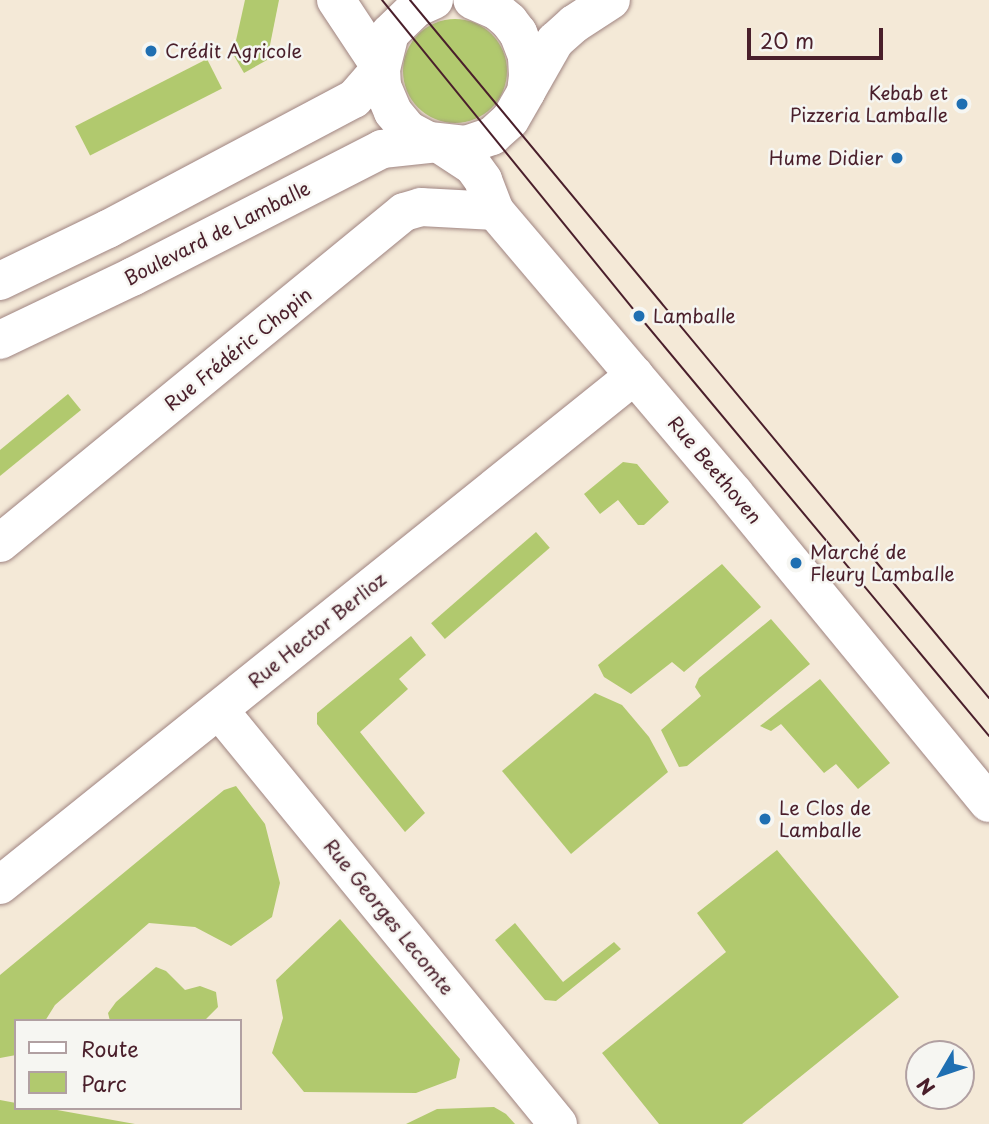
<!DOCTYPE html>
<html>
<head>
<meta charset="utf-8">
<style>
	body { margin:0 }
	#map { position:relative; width:989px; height:1124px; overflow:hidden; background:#f4e9d7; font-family:"Playpen Sans",sans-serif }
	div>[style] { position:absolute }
	.green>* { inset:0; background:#b1c96e; transform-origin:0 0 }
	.round { border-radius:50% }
	.roads { filter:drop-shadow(0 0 2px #9f8481) drop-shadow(0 0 2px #9f8481) }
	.street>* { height:38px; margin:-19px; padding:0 19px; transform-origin:19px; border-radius:19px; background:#fff }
	.secondary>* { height:38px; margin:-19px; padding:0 19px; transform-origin:19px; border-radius:19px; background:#fff }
	.tram>* { height:2px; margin:-1px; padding:0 1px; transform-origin:1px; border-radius:1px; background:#4a1f2b }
	.dots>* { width:19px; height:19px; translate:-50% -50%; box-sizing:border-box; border:4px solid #f6f6f2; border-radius:50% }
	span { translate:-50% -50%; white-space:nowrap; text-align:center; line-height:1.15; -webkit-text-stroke:5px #f6f6f2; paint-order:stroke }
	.poi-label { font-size:19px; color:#4a1f2b }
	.left { translate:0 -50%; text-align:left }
	.right { translate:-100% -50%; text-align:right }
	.street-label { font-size:19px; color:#4a1f2b }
	.legend { position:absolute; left:14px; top:1019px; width:228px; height:91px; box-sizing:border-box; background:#f6f6f2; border:2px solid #b1a0a2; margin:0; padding:9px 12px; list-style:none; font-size:21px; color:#4a1f2b }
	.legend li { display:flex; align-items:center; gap:14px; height:35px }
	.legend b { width:35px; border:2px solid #b1a0a2 }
	.north { position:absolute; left:905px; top:1040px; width:70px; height:70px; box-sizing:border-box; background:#f6f6f2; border:2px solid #b1a0a2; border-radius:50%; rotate:231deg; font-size:19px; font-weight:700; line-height:28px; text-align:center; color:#4a1f2b }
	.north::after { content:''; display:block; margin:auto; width:24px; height:32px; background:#1f6fb2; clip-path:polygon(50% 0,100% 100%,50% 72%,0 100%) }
	.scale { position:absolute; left:747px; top:28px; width:136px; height:32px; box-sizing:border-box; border:4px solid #4a1f2b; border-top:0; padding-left:9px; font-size:21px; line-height:24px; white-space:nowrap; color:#4a1f2b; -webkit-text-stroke:5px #f6f6f2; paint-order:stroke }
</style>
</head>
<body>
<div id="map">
	<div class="green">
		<i style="clip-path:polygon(245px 0,279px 0,267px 60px,244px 73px,233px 54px)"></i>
		<i class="round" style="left:403px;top:19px;width:104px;height:104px"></i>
		<i style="left:207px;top:59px;width:33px;height:148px;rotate:63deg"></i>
		<i style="clip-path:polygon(68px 394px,81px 410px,0 476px,0 450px)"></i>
		<i style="clip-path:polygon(623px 462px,637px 464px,669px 502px,644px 525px,638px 525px,618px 500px,600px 514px,584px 494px)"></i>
		<i style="left:536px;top:532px;width:21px;height:139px;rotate:49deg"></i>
		<i style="clip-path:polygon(722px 564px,761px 607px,684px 672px,672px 662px,631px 694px,604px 677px,598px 665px)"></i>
		<i style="clip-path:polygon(771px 619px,810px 664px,687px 766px,679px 767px,661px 730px,701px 696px,695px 687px,699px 678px)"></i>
		<i style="clip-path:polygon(411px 636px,426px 655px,399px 679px,408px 689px,360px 732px,425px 813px,405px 832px,317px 724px,317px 713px)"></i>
		<i style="clip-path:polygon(820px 679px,890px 763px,858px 789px,836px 764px,824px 773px,781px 724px,771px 731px,760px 726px)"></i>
		<i style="clip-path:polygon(595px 693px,622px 705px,649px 737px,668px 772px,571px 854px,502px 771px)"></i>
		<i style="clip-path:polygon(236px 786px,265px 824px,280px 883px,272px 917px,231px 946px,195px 927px,149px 923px,55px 1005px,45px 1021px,16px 1021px,16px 1055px,0 1058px,0 975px,224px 790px)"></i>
		<i style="clip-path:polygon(777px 850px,899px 997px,742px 1124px,659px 1124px,602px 1053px,726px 952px,697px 913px)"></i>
		<i style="clip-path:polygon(340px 919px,460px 1059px,456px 1078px,416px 1093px,304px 1092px,272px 1053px,283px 1018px,276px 980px)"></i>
		<i style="clip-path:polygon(515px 923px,563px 982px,614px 942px,621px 949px,556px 1001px,545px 1000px,495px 940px)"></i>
		<i style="clip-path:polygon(156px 967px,166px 971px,185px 990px,200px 986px,216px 992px,218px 1007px,204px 1021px,110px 1021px,108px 1013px,116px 1002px)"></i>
		<i style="clip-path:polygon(0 1100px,16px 1103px,16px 1108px,46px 1108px,135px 1124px,0 1124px)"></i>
		<i style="clip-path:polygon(494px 1107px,506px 1114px,515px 1124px,406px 1124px,437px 1109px)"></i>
	</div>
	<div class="roads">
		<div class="street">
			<i style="left:336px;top:0;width:82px;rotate:56.5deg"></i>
			<i style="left:438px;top:143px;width:42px;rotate:33.3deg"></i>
			<i style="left:473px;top:166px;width:17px;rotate:54deg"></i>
			<i style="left:483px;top:180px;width:33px;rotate:69deg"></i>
			<i style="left:495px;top:211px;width:370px;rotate:49.7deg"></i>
			<i style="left:734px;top:493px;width:401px;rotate:50.6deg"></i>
			<i style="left:0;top:543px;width:522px;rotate:-39.33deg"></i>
			<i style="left:404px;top:212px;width:18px;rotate:-16deg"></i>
			<i style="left:421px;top:207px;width:74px;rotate:3.1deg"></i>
			<i style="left:219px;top:710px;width:535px;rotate:50.69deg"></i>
			<i style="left:0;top:885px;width:814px;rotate:-38.77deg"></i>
		</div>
		<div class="secondary">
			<i style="left:434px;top:0;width:20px;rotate:156deg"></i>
			<i style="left:416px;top:8px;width:36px;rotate:136deg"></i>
			<i style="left:390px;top:33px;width:36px;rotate:104deg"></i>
			<i style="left:381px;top:68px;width:18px;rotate:87deg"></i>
			<i style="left:382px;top:86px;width:28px;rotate:67deg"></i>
			<i style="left:393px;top:112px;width:23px;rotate:50deg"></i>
			<i style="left:408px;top:130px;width:24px;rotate:28deg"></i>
			<i style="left:429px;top:141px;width:37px;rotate:6deg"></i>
			<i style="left:466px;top:145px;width:28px;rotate:-19deg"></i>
			<i style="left:492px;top:136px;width:24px;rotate:-42deg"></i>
			<i style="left:510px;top:120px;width:32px;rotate:-60deg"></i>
			<i style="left:526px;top:92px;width:16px;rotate:-83deg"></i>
			<i style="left:528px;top:76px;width:20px;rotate:-93deg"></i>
			<i style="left:527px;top:56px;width:25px;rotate:-111deg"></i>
			<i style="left:518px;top:33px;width:15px;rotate:-127deg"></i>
			<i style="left:509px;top:21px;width:16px;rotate:-140deg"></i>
			<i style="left:497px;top:11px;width:27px;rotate:-156deg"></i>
			<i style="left:527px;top:90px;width:56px;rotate:-60.3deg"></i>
			<i style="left:555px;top:41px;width:25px;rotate:-42deg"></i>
			<i style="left:574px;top:24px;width:44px;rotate:-33deg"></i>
			<i style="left:0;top:281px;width:120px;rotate:-25.7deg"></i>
			<i style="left:108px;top:229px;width:278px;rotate:-27.9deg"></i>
			<i style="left:354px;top:99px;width:41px;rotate:-48.9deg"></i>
			<i style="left:0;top:340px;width:146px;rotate:-25.5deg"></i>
			<i style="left:132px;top:277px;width:281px;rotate:-27.1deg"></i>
			<i style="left:382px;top:149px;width:56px;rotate:-6.1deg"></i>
		</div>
	</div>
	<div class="tram">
		<i style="left:382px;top:0;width:407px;rotate:50.9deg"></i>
		<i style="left:639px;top:316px;width:547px;rotate:50.19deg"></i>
		<i style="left:410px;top:0;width:907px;rotate:50.32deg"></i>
	</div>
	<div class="dots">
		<i style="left:151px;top:51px;background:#1f6fb2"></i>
		<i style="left:962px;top:104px;background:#1f6fb2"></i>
		<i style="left:897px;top:158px;background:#1f6fb2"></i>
		<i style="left:639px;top:316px;background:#1f6fb2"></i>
		<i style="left:796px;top:563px;background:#1f6fb2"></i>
		<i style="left:765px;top:819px;background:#1f6fb2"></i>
	</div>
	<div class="poi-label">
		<span class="left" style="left:165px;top:51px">Crédit Agricole</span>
		<span class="right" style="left:948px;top:104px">Kebab et<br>Pizzeria Lamballe</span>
		<span class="right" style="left:883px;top:158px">Hume Didier</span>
		<span class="left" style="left:653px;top:316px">Lamballe</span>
		<span class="left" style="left:810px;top:563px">Marché de<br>Fleury Lamballe</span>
		<span class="left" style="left:779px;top:819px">Le Clos de<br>Lamballe</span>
	</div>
	<div class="street-label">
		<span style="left:217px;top:233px;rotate:-27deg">Boulevard de Lamballe</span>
		<span style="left:238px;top:349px;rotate:-39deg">Rue Frédéric Chopin</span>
		<span style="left:715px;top:470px;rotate:50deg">Rue Beethoven</span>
		<span style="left:317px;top:630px;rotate:-39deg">Rue Hector Berlioz</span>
		<span style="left:389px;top:917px;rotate:51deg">Rue Georges Lecomte</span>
	</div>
	<ul class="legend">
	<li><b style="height:9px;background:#fff"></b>Route</li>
	<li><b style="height:19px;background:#b1c96e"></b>Parc</li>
	</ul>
	<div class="north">N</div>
	<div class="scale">20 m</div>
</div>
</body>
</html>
